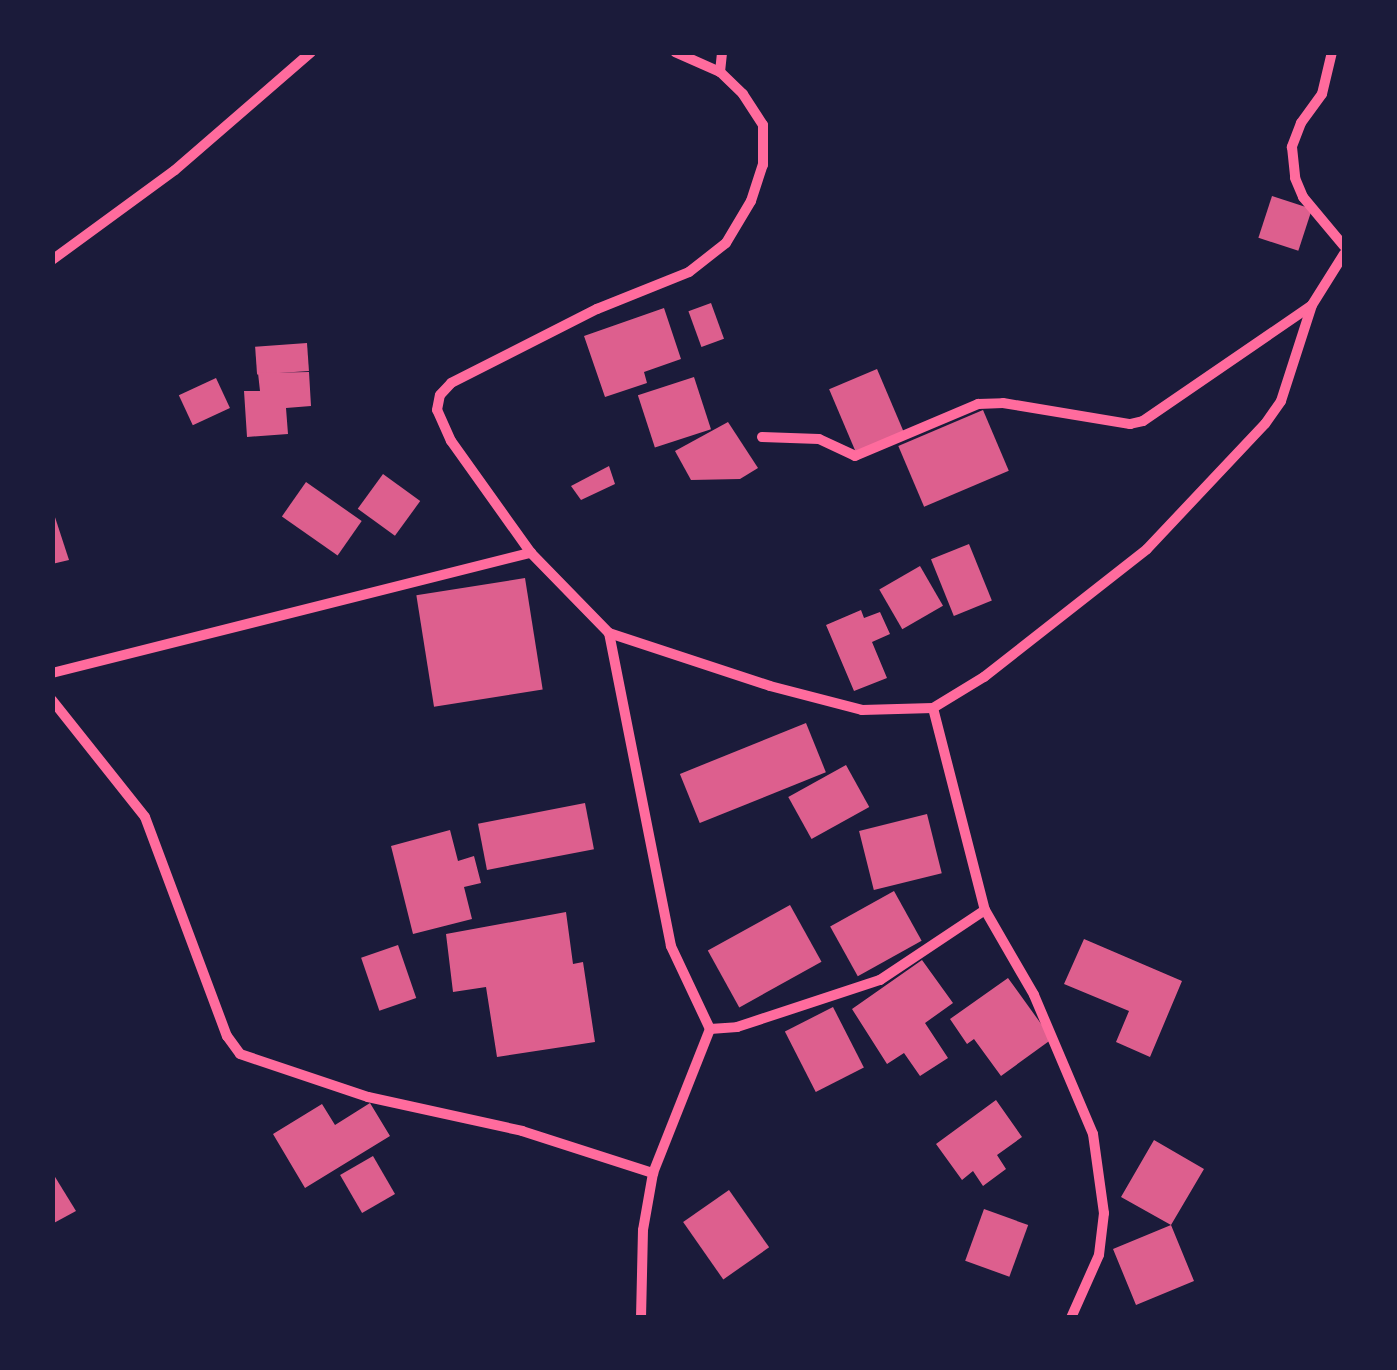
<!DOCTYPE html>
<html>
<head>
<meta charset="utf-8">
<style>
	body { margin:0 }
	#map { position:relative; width:1397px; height:1370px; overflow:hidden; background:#1b1b3a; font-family:"Alegreya Sans",sans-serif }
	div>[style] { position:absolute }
	.building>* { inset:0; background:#dd5f8e; transform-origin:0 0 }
	.minor>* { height:10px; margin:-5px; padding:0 5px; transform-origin:5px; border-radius:5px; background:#ff6b9d }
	span { translate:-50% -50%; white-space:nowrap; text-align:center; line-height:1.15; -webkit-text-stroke:9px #1b1b3a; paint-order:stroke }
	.frame { position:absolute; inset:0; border:55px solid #1b1b3a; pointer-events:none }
</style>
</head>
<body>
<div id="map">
	<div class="building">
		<i style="left:1272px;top:196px;width:42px;height:44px;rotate:18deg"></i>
		<i style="left:711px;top:303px;width:38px;height:24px;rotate:70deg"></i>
		<i style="clip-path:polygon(664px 308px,681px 359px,644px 372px,647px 383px,605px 397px,584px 336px)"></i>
		<i style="left:307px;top:343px;width:28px;height:52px;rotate:86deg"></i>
		<i style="left:877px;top:369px;width:69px;height:52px;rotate:67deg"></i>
		<i style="clip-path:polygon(309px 372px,311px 406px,286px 408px,288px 434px,247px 437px,244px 391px,260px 391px,258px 373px)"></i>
		<i style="left:694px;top:377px;width:55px;height:59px;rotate:72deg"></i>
		<i style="left:216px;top:378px;width:33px;height:41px;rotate:65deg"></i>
		<i style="left:983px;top:410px;width:66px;height:92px;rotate:67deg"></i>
		<i style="clip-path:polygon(728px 422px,758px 468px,740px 479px,691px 480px,675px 451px)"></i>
		<i style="clip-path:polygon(609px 466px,615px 484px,581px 500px,571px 486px)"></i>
		<i style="left:383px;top:474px;width:46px;height:43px;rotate:36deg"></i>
		<i style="left:306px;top:482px;width:68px;height:42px;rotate:35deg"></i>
		<i style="clip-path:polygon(52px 508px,69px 560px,52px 564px)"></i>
		<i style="left:969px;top:544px;width:61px;height:41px;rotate:68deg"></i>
		<i style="left:920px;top:566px;width:46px;height:47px;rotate:60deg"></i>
		<i style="left:525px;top:578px;width:113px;height:110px;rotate:81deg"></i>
		<i style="clip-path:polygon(861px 610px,864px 618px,880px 612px,890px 634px,872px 642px,887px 678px,854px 691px,826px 625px)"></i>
		<i style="left:806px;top:723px;width:53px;height:136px;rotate:68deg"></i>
		<i style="left:846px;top:765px;width:48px;height:66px;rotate:61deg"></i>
		<i style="left:585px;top:803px;width:47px;height:109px;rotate:79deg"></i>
		<i style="left:927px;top:814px;width:61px;height:70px;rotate:76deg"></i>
		<i style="clip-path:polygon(450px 830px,458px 861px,474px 856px,481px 883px,464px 887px,472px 919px,413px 934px,391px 846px)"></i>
		<i style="left:894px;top:891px;width:57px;height:73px;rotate:61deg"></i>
		<i style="left:790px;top:905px;width:65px;height:94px;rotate:61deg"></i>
		<i style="clip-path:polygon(566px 912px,573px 964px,583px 962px,595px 1042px,497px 1057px,486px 987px,453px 992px,446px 934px)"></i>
		<i style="clip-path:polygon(1084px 939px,1182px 981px,1150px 1057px,1116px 1042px,1129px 1011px,1064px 984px)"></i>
		<i style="left:398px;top:945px;width:56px;height:39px;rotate:71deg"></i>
		<i style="clip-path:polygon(922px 960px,953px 1003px,925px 1023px,948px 1058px,920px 1076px,904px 1053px,887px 1064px,852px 1009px)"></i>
		<i style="clip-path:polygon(1008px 978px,1052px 1039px,1001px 1076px,974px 1039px,967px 1044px,950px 1019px)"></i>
		<i style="left:833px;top:1007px;width:68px;height:54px;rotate:63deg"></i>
		<i style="clip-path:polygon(996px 1100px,1022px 1137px,997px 1155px,1006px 1169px,983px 1186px,973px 1171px,962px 1180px,936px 1144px)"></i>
		<i style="clip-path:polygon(370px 1103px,390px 1136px,305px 1188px,273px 1134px,322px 1104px,335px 1125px)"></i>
		<i style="clip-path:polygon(1154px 1140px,1204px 1169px,1171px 1225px,1194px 1281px,1136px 1305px,1113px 1249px,1171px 1225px,1121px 1197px)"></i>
		<i style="left:373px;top:1156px;width:44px;height:38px;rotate:60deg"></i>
		<i style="clip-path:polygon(52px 1172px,76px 1211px,52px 1224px)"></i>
		<i style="left:729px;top:1190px;width:70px;height:56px;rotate:55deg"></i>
		<i style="left:984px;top:1209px;width:47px;height:55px;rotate:20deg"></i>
	</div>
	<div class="minor">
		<i style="left:1332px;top:52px;width:43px;rotate:103.4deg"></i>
		<i style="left:1322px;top:94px;width:36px;rotate:126deg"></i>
		<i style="left:1301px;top:123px;width:26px;rotate:111deg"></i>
		<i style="left:1292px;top:147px;width:31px;rotate:84deg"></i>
		<i style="left:1295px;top:178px;width:21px;rotate:67deg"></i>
		<i style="left:1303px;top:197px;width:64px;rotate:50.1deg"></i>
		<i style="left:720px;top:72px;width:20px;rotate:-84deg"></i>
		<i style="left:52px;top:260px;width:152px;rotate:-36.2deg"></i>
		<i style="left:175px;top:170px;width:180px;rotate:-40.9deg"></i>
		<i style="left:762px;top:437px;width:57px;rotate:2deg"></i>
		<i style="left:819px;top:439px;width:40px;rotate:25deg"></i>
		<i style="left:855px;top:456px;width:134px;rotate:-22.9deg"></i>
		<i style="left:978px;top:404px;width:25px;rotate:-2deg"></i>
		<i style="left:1003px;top:403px;width:129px;rotate:9.4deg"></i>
		<i style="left:1130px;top:424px;width:13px;rotate:-13deg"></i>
		<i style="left:1143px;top:421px;width:204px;rotate:-34.4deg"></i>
		<i style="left:609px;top:633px;width:169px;rotate:18.2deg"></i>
		<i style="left:770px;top:686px;width:95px;rotate:14.6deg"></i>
		<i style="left:862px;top:710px;width:71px;rotate:-1.6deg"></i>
		<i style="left:933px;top:708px;width:60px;rotate:-31.3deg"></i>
		<i style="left:984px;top:677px;width:207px;rotate:-38.1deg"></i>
		<i style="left:1147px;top:549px;width:172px;rotate:-46.7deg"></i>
		<i style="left:1265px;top:424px;width:28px;rotate:-55deg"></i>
		<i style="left:1281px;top:401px;width:101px;rotate:-72.1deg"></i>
		<i style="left:1312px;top:305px;width:60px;rotate:-57.9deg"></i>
		<i style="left:52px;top:673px;width:494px;rotate:-14.1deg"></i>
		<i style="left:52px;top:700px;width:149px;rotate:51.5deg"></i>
		<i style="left:145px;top:817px;width:234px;rotate:69.5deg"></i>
		<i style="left:227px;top:1036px;width:22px;rotate:54deg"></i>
		<i style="left:240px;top:1054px;width:135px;rotate:18.6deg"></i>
		<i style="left:368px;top:1097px;width:158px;rotate:12.4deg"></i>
		<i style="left:522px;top:1131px;width:138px;rotate:17.8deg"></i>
		<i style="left:933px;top:708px;width:209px;rotate:75.6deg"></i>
		<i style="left:985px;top:910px;width:98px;rotate:60deg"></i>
		<i style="left:1034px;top:995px;width:151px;rotate:67deg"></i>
		<i style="left:1093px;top:1134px;width:80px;rotate:82.1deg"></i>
		<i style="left:1104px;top:1213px;width:42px;rotate:96.8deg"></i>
		<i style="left:1099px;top:1255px;width:69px;rotate:114deg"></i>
		<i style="left:710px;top:1029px;width:27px;rotate:-4deg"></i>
		<i style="left:737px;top:1027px;width:151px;rotate:-18.2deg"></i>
		<i style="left:880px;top:980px;width:126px;rotate:-33.7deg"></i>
		<i style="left:641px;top:1318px;width:88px;rotate:-88.7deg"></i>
		<i style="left:643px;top:1230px;width:58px;rotate:-80deg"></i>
		<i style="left:653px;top:1173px;width:155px;rotate:-68.4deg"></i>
		<i style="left:710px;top:1029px;width:92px;rotate:-115.2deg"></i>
		<i style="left:671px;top:946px;width:319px;rotate:-101.2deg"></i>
		<i style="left:609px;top:633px;width:112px;rotate:-134.3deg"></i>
		<i style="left:531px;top:553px;width:138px;rotate:-125.5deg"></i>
		<i style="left:451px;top:441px;width:34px;rotate:-114deg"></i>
		<i style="left:437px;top:410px;width:15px;rotate:-79deg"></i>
		<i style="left:440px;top:395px;width:16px;rotate:-47deg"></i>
		<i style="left:451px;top:383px;width:164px;rotate:-26.9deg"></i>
		<i style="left:597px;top:309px;width:99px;rotate:-21.9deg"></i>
		<i style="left:689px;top:272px;width:47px;rotate:-38.1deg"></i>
		<i style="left:726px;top:243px;width:49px;rotate:-59.2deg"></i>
		<i style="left:751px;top:201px;width:38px;rotate:-72deg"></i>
		<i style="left:763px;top:165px;width:40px;rotate:-90deg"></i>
		<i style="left:763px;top:125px;width:37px;rotate:-123deg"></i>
		<i style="left:743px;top:94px;width:32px;rotate:-136deg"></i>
		<i style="left:720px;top:72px;width:49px;rotate:-156deg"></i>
	</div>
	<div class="frame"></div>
</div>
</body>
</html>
